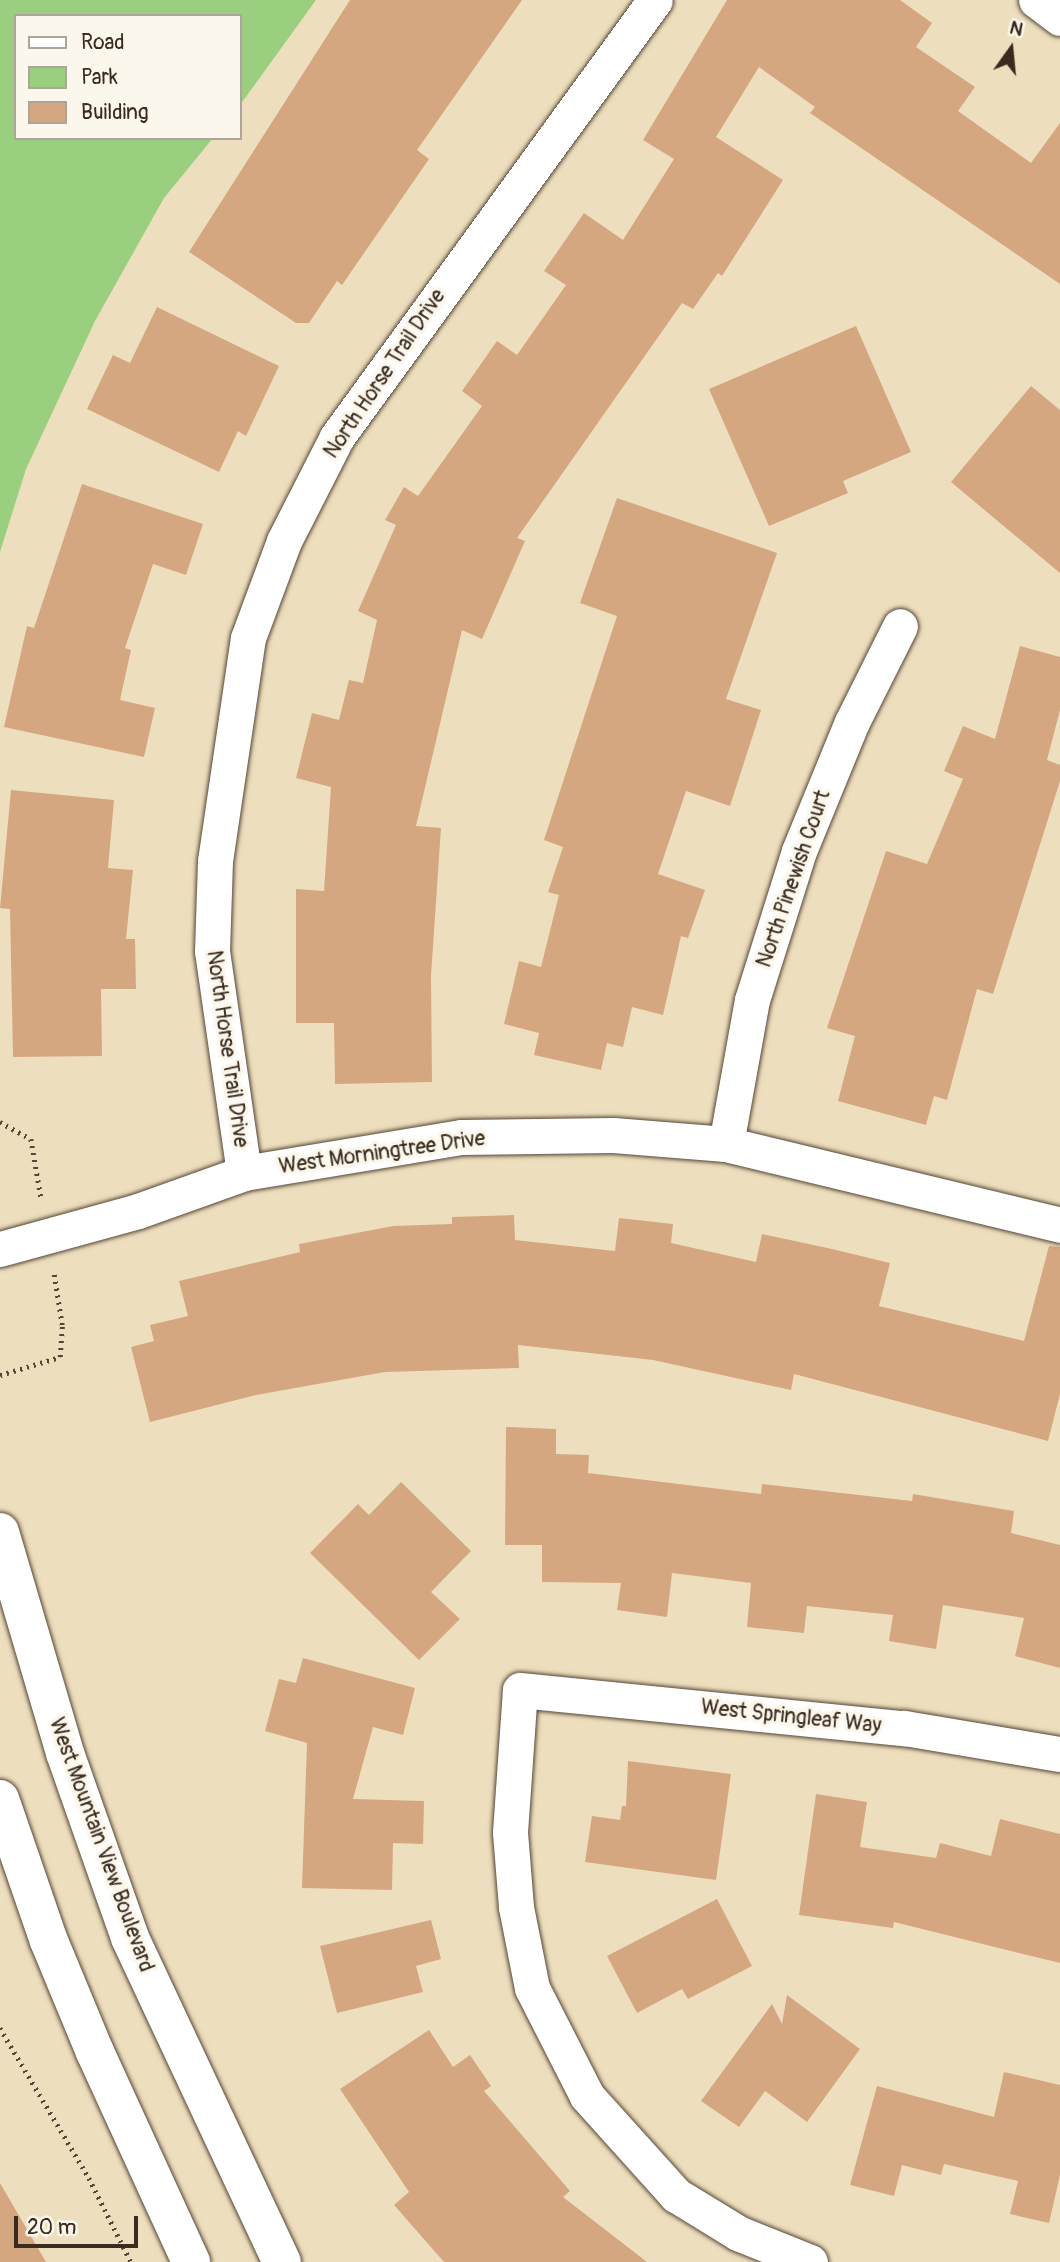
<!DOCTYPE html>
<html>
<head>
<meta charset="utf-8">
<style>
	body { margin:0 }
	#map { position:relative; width:1060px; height:2262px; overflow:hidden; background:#eddfbd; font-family:Pangolin,sans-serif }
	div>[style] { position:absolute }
	.green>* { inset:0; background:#9acf80 }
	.building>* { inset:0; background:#d5a781 }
	.path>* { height:4.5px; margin-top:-2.25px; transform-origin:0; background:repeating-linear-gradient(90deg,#564536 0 2px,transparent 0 7px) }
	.roads { filter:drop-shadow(0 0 2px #564536) drop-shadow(0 0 2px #564536) }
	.minor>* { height:35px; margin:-17.5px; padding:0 17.5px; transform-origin:17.5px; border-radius:17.5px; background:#fff }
	.tertiary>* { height:38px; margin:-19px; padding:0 19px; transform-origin:19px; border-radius:19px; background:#fff }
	span { translate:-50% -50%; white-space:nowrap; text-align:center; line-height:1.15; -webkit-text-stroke:7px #fbf7ec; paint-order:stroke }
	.street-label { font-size:21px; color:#3b2a1e }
	.legend { position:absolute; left:14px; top:14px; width:228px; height:126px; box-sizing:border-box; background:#fbf7ec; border:2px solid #aea59a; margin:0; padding:9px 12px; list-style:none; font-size:21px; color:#3b2a1e }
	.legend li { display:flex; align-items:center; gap:14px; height:35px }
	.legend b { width:35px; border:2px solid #aea59a }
	.north { position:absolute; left:976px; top:14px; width:70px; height:70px; -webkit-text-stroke:5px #fbf7ec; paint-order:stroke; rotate:15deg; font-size:19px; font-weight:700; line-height:28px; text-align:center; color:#3b2a1e }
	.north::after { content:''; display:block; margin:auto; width:24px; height:32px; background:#3b2a1e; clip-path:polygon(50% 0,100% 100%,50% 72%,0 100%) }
	.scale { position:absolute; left:14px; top:2216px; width:124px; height:32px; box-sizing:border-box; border:4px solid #3b2a1e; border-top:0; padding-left:9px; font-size:21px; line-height:24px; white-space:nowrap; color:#3b2a1e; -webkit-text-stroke:5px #fbf7ec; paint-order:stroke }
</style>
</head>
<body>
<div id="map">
	<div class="green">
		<i style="clip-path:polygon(0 0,316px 0,240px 105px,240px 16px,16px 16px,16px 138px,213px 138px,164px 198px,95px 321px,26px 469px,0 552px)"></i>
	</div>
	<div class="building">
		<i style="clip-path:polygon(350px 0,522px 0,417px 150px,429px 159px,342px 285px,337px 281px,309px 323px,296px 323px,189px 252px)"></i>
		<i style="clip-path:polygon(727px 0,900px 0,932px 23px,916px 47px,975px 87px,958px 111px,1031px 163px,1060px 123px,1060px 284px,810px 113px,815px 107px,759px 67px,716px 137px,783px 180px,722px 276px,718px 273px,693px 309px,682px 303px,517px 538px,525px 541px,482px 639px,462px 630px,416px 826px,441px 828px,431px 976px,432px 1082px,335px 1084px,334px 1023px,296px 1023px,296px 889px,324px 891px,331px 787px,296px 778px,312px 713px,339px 720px,349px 680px,363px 683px,377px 620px,358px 611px,396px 525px,385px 520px,404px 487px,418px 496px,482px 406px,462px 391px,497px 341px,517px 355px,566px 285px,544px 271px,584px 213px,623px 240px,674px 159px,643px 140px)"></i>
		<i style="clip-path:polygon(157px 307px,279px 366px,246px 436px,238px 431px,219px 472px,87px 409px,113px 355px,130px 363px)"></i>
		<i style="clip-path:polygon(856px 326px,911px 452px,843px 481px,848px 493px,769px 526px,709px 389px)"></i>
		<i style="clip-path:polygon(1031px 386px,1060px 410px,1060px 573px,951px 482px)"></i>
		<i style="clip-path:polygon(82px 484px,203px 524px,186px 575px,153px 564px,125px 648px,131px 650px,120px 700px,155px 708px,144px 757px,4px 727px,27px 626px,34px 628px)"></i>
		<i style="clip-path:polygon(617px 498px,777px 553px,726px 699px,761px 710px,730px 806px,686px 791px,658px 874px,705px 890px,688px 938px,681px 936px,663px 1015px,632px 1007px,623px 1047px,607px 1043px,601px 1070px,534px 1055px,539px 1033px,504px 1024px,519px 961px,541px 967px,559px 895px,548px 892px,563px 847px,544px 840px,617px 616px,580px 603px)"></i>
		<i style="clip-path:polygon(1020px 646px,1060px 657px,1060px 710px,1047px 760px,1060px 765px,1060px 781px,993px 994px,977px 989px,947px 1100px,934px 1096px,926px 1125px,838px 1101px,855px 1036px,827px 1028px,886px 851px,927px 864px,963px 779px,944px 771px,963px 726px,995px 739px)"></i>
		<i style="clip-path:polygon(11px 790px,114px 800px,108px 868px,133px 870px,126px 939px,135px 939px,136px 989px,101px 989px,102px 1056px,13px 1057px,10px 909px,0 908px)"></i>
		<i style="clip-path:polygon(514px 1215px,515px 1240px,615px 1251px,619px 1218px,673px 1224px,671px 1243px,756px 1262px,762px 1234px,832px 1249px,890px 1263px,879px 1306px,1024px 1341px,1049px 1246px,1060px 1247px,1060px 1394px,1048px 1441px,794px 1374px,791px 1390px,653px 1360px,518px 1345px,519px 1368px,385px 1372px,256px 1395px,150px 1422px,131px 1347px,154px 1341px,150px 1325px,188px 1316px,179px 1281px,300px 1252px,299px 1244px,393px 1226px,452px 1224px,452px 1217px)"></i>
		<i style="clip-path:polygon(506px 1427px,556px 1429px,556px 1454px,589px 1455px,588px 1473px,761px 1494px,762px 1484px,912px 1501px,913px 1494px,1014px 1511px,1011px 1533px,1060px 1545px,1060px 1668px,1015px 1656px,1024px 1618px,943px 1605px,936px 1649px,889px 1641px,893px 1615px,807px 1606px,804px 1633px,747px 1627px,751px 1583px,672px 1573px,667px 1617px,617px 1610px,621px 1583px,542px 1582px,542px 1545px,505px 1545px)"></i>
		<i style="clip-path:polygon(401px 1482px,471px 1551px,431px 1592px,460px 1619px,419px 1660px,310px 1553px,358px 1504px,369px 1515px)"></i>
		<i style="clip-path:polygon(303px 1658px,415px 1688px,403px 1735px,373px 1727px,353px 1799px,424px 1801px,423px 1844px,393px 1843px,392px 1890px,302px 1888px,307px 1743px,265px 1731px,279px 1679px,296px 1683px)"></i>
		<i style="clip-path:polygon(628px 1761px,731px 1774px,716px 1880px,585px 1862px,592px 1816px,620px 1820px,622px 1806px,626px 1806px)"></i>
		<i style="clip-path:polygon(816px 1794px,867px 1802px,860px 1847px,936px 1858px,940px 1843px,991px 1856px,1000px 1819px,1060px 1834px,1060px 1963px,894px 1922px,893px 1928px,799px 1915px)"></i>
		<i style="clip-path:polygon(717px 1899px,752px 1966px,688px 1999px,682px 1989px,637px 2013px,607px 1956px)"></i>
		<i style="clip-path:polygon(431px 1920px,441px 1959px,416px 1966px,423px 1992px,337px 2013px,320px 1946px)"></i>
		<i style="clip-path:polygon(787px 1995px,860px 2049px,807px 2122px,765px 2091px,739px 2127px,701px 2101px,772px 2004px,782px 2024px)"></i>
		<i style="clip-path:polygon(429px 2030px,453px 2067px,470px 2055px,491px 2086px,484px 2091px,570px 2191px,563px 2197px,647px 2262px,444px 2262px,394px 2205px,409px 2192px,340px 2089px)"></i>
		<i style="clip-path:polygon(1004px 2072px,1060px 2085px,1060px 2175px,1049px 2223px,1010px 2214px,1018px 2181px,944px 2164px,941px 2175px,902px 2165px,894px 2196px,850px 2185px,877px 2086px,994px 2117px)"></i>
		<i style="clip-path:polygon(0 2183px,46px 2262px,0 2262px)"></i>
	</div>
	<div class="path">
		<i style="left:0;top:1122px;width:35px;rotate:29deg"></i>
		<i style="left:31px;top:1139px;width:59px;rotate:80.2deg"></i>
		<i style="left:0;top:1375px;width:63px;rotate:-16.7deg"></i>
		<i style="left:60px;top:1357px;width:32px;rotate:-86deg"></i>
		<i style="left:62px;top:1325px;width:51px;rotate:-99.1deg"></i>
		<i style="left:0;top:2028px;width:174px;rotate:59.3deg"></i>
		<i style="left:89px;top:2178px;width:94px;rotate:63.4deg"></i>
	</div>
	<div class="roads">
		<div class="minor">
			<i style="left:1036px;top:0;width:30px;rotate:37deg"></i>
			<i style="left:726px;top:1144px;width:146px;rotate:-79.8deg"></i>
			<i style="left:752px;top:1000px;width:156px;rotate:-72.5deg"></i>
			<i style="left:799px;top:851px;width:139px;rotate:-67.7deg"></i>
			<i style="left:852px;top:722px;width:107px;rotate:-63.4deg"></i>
			<i style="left:244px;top:1173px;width:224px;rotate:-98.2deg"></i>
			<i style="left:212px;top:951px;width:90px;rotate:-88.1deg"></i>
			<i style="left:215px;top:861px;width:225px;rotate:-81.6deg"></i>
			<i style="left:248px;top:638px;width:103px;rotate:-69.6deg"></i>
			<i style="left:284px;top:541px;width:117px;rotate:-63deg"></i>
			<i style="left:337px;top:437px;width:540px;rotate:-53.96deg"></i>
			<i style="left:0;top:1249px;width:143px;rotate:-15.4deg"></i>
			<i style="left:138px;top:1211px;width:113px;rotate:-19.7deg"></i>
			<i style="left:244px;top:1173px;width:220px;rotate:-9.4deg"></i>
			<i style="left:461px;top:1137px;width:152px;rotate:-0.8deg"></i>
			<i style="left:613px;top:1135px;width:113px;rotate:4.6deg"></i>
			<i style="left:726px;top:1144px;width:344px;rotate:13.6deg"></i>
			<i style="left:810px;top:2262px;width:78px;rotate:-158.1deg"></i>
			<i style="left:738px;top:2233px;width:73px;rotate:-148.5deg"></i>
			<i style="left:676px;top:2195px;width:133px;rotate:-132deg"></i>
			<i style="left:587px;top:2096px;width:121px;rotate:-117deg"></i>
			<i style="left:532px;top:1988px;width:83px;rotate:-101.2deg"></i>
			<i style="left:516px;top:1907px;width:75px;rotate:-94.6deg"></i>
			<i style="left:510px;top:1832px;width:142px;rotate:-86deg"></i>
			<i style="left:520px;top:1690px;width:386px;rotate:5.7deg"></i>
			<i style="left:904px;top:1728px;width:158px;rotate:9.5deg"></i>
		</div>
		<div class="tertiary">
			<i style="left:0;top:1532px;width:230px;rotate:73.6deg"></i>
			<i style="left:65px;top:1753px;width:196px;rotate:70.6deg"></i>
			<i style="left:130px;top:1938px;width:358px;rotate:64.9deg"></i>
			<i style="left:0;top:1799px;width:150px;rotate:71deg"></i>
			<i style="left:49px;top:1941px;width:120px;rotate:67.5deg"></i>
			<i style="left:95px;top:2052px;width:231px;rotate:65.4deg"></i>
		</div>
	</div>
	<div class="street-label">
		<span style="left:385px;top:374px;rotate:-56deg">North Horse Trail Drive</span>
		<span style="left:794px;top:879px;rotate:-71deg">North Pinewish Court</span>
		<span style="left:227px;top:1049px;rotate:82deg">North Horse Trail Drive</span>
		<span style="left:382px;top:1153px;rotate:-8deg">West Morningtree Drive</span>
		<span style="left:791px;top:1717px;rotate:6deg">West Springleaf Way</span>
		<span style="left:101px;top:1845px;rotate:70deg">West Mountain View Boulevard</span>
	</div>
	<ul class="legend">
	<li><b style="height:9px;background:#fff"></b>Road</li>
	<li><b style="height:19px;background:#9acf80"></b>Park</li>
	<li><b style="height:19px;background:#d5a781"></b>Building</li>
	</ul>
	<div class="north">N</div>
	<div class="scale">20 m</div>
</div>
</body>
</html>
